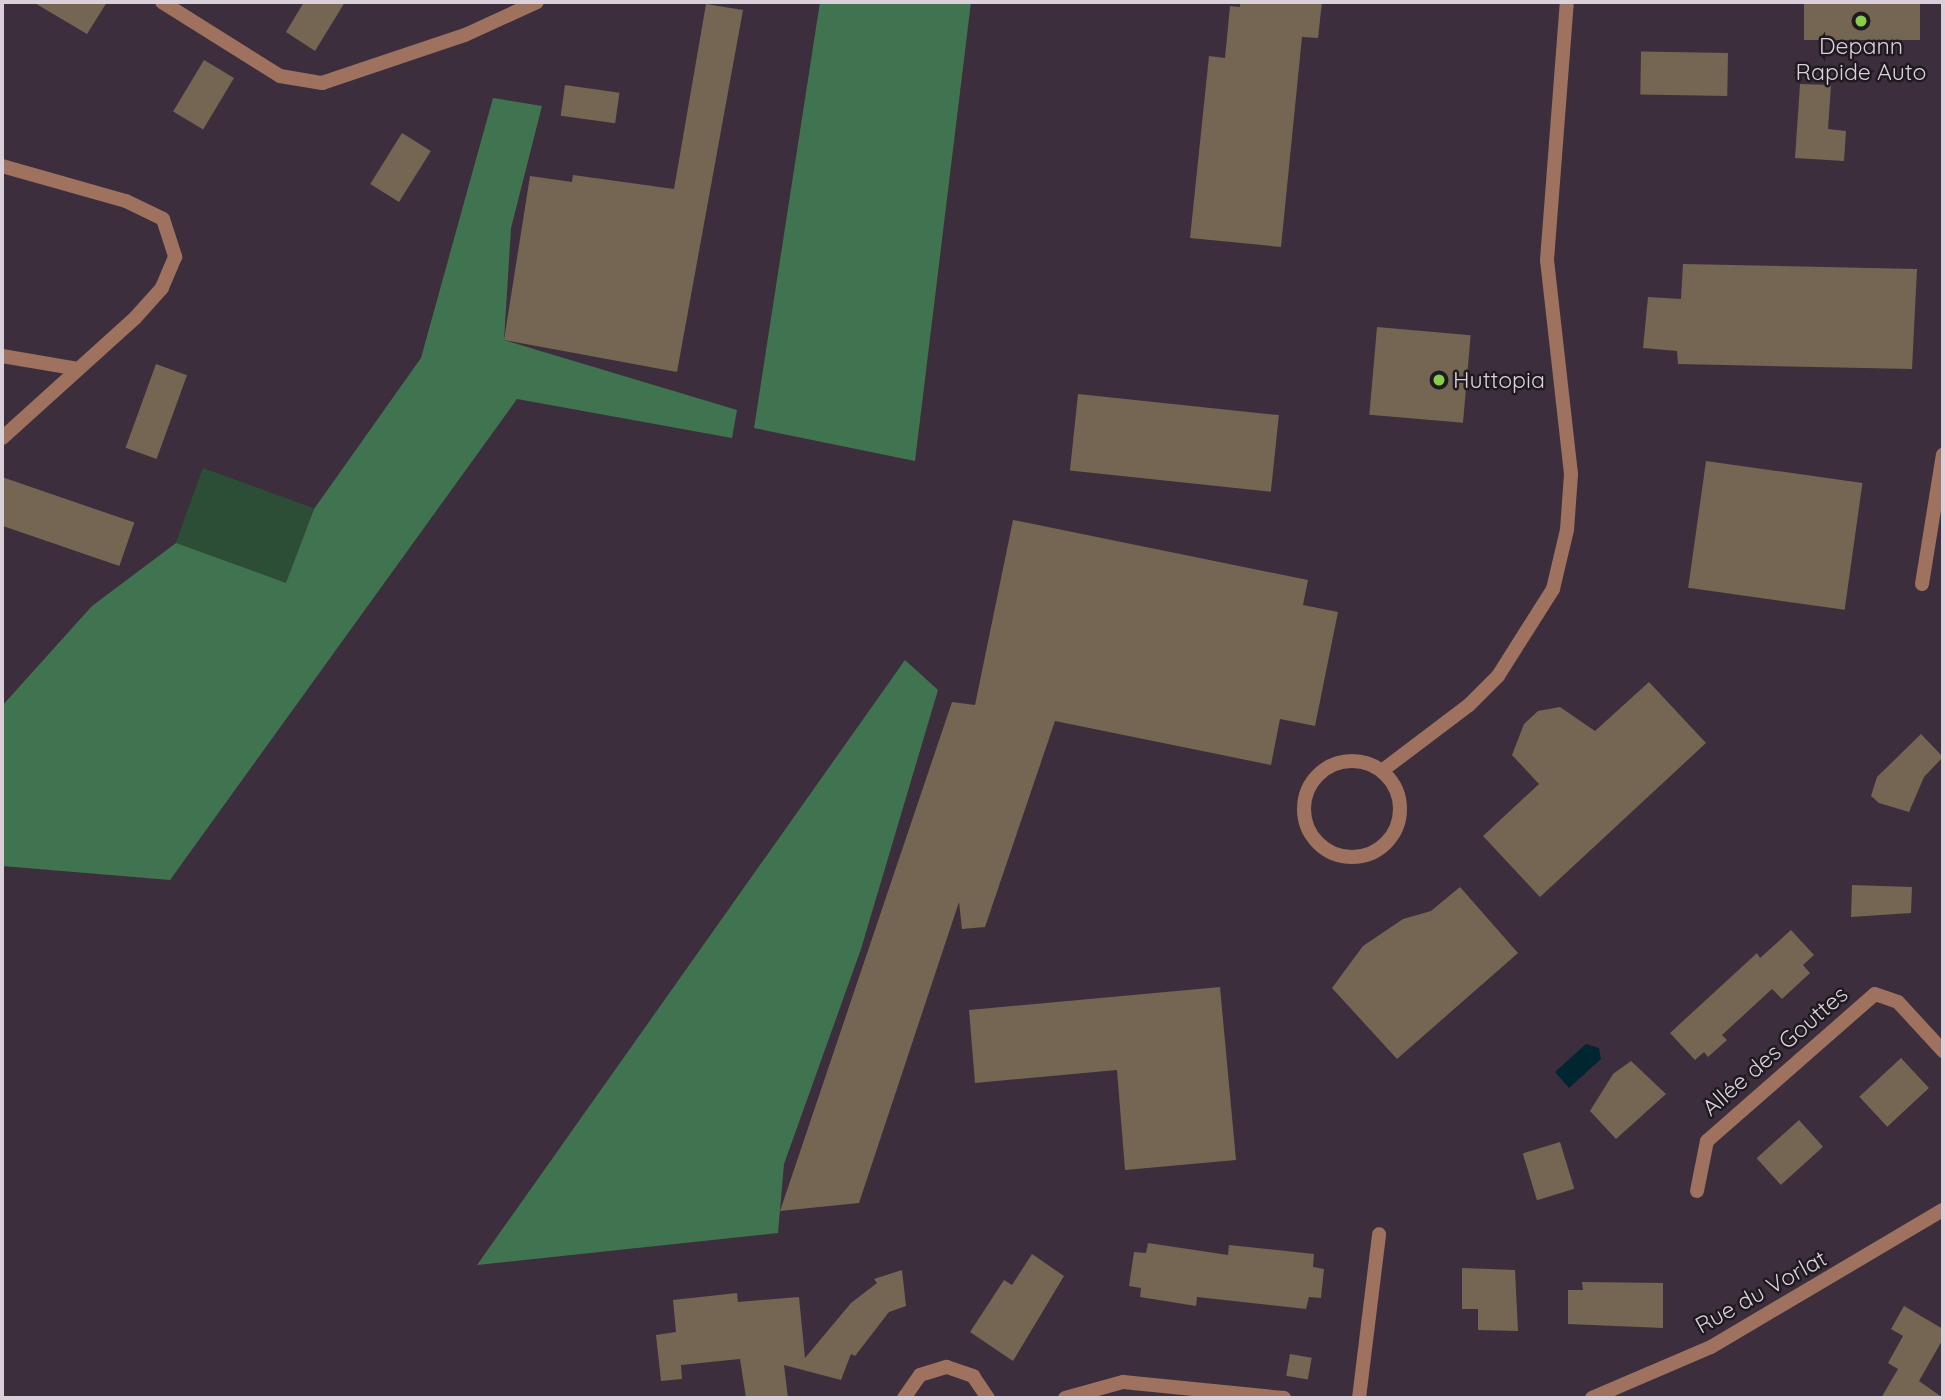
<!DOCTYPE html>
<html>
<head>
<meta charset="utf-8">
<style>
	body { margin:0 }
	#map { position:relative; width:1945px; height:1400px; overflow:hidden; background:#3d2e3d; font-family:Quicksand,sans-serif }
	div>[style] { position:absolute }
	.green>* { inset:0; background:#2c4d36; transform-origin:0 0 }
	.forest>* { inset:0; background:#407450 }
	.water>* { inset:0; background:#002632 }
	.building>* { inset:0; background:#746652; transform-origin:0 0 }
	.lane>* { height:14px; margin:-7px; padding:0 7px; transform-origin:7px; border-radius:7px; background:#9e725e }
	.lane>.ring { margin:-7px; padding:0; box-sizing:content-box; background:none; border:14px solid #9e725e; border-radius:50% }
	.street>* { height:14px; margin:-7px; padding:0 7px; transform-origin:7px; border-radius:7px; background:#9e725e }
	.dots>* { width:19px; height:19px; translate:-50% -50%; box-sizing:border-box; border:4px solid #1f1920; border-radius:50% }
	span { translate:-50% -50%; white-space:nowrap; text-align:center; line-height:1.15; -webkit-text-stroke:5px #1f1920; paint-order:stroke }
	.poi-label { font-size:23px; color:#dad0da }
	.left { translate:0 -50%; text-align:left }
	.street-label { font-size:23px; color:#dad0da }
	.frame { position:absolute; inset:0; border:4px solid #dad0da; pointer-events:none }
</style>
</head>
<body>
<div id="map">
	<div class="green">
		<i style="left:203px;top:468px;width:118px;height:80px;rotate:20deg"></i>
	</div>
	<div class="forest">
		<i style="clip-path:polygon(820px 2px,971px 2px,915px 461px,754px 428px)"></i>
		<i style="clip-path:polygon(493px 98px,542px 106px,511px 228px,504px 340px,737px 410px,732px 438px,517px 399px,170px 880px,2px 866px,2px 706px,92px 606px,176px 543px,286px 583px,314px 509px,421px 358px)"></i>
		<i style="clip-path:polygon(905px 660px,938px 690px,861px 949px,784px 1164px,778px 1233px,477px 1265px)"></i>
	</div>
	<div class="water">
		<i style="clip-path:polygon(1586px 1044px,1599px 1048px,1601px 1059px,1569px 1088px,1555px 1072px)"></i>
	</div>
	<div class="building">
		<i style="clip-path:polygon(33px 2px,107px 2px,87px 34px)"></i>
		<i style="clip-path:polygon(304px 2px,345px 2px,315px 51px,286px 32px)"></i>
		<i style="clip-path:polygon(1240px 2px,1322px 2px,1318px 38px,1302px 37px,1281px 247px,1190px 238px,1209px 56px,1225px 58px,1230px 6px,1240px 7px)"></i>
		<i style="left:1804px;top:2px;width:116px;height:38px"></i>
		<i style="clip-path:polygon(706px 4px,743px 10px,677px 372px,504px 340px,530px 176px,572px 182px,573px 175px,674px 189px)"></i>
		<i style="left:1728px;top:53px;width:43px;height:87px;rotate:91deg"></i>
		<i style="left:204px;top:60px;width:35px;height:60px;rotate:31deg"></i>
		<i style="clip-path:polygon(1800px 84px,1831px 85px,1828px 129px,1846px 131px,1844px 161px,1795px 158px)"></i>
		<i style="left:565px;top:85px;width:55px;height:31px;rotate:8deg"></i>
		<i style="left:402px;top:133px;width:34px;height:60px;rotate:32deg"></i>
		<i style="clip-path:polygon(1683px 264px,1917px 269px,1912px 369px,1678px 364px,1677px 351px,1643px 348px,1648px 297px,1681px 299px)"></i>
		<i style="left:1377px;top:327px;width:94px;height:88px;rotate:5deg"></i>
		<i style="left:156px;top:364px;width:33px;height:89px;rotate:20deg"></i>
		<i style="left:1078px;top:394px;width:202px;height:77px;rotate:6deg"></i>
		<i style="left:1706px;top:461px;width:158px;height:128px;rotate:8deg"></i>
		<i style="left:2px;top:477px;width:140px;height:46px;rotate:19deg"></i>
		<i style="clip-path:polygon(1013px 520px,1308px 580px,1303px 605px,1338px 612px,1315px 726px,1280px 719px,1271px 765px,1055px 721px,985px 927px,962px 929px,959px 902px,859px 1203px,780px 1211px,952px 702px,975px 705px)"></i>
		<i style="clip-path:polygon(1649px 682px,1706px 743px,1540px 897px,1483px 836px,1539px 784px,1512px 755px,1524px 724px,1538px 711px,1560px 707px,1595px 731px)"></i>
		<i style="clip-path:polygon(1921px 734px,1943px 757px,1924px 777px,1909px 812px,1879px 803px,1871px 796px,1877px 777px)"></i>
		<i style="clip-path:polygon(1852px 885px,1912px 887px,1911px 913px,1851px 917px)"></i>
		<i style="clip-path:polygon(1460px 887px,1518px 953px,1397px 1059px,1332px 988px,1363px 946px,1403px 919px,1431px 911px)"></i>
		<i style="clip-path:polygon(1791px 930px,1814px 955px,1803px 965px,1810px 973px,1782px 999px,1772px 989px,1722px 1035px,1727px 1040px,1708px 1057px,1704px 1052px,1695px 1060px,1670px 1033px,1757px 953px,1760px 958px)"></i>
		<i style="clip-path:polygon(1220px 987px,1236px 1160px,1125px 1170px,1117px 1070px,975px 1083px,969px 1010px)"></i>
		<i style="left:1901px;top:1058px;width:41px;height:57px;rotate:47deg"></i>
		<i style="clip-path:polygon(1631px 1061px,1666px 1094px,1616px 1139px,1590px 1111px,1613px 1074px)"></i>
		<i style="left:1799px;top:1120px;width:36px;height:57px;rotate:48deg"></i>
		<i style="left:1560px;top:1142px;width:49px;height:39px;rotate:73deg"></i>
		<i style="clip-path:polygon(1148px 1243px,1228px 1255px,1229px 1245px,1314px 1254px,1313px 1267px,1324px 1269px,1321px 1298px,1309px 1297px,1306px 1309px,1197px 1297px,1196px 1306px,1140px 1297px,1141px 1288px,1129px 1286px,1134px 1252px,1146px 1253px)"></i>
		<i style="clip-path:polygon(1032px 1254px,1064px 1276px,1013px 1361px,970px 1332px,1004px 1280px,1012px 1285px)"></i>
		<i style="clip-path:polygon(1462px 1268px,1515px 1270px,1518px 1331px,1478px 1330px,1478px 1309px,1462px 1309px)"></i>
		<i style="clip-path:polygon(902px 1270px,906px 1306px,889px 1312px,855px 1356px,851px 1354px,841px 1380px,784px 1365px,788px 1398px,746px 1398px,740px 1359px,681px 1365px,682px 1379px,661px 1381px,656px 1335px,676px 1332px,673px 1300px,737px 1293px,738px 1302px,799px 1297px,805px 1358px,851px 1303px,877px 1283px,874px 1279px)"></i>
		<i style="clip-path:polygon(1582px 1282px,1663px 1283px,1663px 1328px,1568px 1324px,1568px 1290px,1583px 1290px)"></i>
		<i style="clip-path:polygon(1904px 1306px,1943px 1329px,1943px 1339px,1919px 1381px,1943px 1398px,1881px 1398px,1898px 1369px,1888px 1363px,1903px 1336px,1891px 1329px)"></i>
		<i style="left:1290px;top:1354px;width:22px;height:22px;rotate:10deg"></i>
	</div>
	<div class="lane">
		<i style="left:2px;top:166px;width:129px;rotate:15.8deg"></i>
		<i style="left:126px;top:201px;width:41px;rotate:25.9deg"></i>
		<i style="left:163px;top:219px;width:40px;rotate:72deg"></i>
		<i style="left:175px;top:257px;width:34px;rotate:113deg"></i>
		<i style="left:162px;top:288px;width:40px;rotate:132deg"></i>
		<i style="left:135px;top:318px;width:179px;rotate:137.9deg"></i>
		<i style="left:2px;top:356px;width:77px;rotate:9.7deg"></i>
		<i class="ring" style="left:1304px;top:761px;width:82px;height:82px"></i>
		<i style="left:1383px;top:770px;width:108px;rotate:-37.1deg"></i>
		<i style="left:1469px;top:705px;width:41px;rotate:-45deg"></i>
		<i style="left:1498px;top:676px;width:103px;rotate:-57.7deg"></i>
		<i style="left:1553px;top:589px;width:61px;rotate:-76.7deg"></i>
		<i style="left:1567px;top:530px;width:56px;rotate:-85.9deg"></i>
		<i style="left:1571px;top:474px;width:215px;rotate:-96.4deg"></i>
		<i style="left:1547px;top:260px;width:259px;rotate:-85.6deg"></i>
		<i style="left:1697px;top:1191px;width:51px;rotate:-78.7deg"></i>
		<i style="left:1707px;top:1141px;width:223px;rotate:-41.2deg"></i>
		<i style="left:1875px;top:994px;width:24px;rotate:19deg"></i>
		<i style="left:1898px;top:1002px;width:67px;rotate:47.4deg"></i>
		<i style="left:904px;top:1398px;width:28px;rotate:-55deg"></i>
		<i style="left:920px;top:1375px;width:28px;rotate:-17deg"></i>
		<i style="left:947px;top:1367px;width:28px;rotate:19deg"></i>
		<i style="left:973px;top:1376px;width:27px;rotate:56deg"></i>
		<i style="left:1065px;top:1398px;width:60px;rotate:-15.4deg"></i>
		<i style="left:1123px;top:1382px;width:162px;rotate:5.7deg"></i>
	</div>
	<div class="street">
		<i style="left:162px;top:2px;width:139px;rotate:32.1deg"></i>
		<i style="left:280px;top:76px;width:43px;rotate:9.5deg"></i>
		<i style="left:322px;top:83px;width:151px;rotate:-18.6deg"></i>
		<i style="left:465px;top:35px;width:79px;rotate:-24.6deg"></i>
		<i style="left:1922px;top:584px;width:131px;rotate:-80.8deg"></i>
		<i style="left:1359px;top:1398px;width:165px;rotate:-83deg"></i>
		<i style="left:1592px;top:1398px;width:129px;rotate:-23.2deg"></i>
		<i style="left:1711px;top:1347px;width:269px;rotate:-30.6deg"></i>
	</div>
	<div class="dots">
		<i style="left:1861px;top:21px;background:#87cf4a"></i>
		<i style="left:1439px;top:380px;background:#87cf4a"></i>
	</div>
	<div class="poi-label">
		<span style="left:1861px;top:59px">Depann<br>Rapide Auto</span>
		<span class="left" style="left:1453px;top:380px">Huttopia</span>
	</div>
	<div class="street-label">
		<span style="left:1775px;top:1051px;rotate:-41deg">Allée des Gouttes</span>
		<span style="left:1761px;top:1292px;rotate:-29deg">Rue du Vorlat</span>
	</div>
	<div class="frame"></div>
</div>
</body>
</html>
